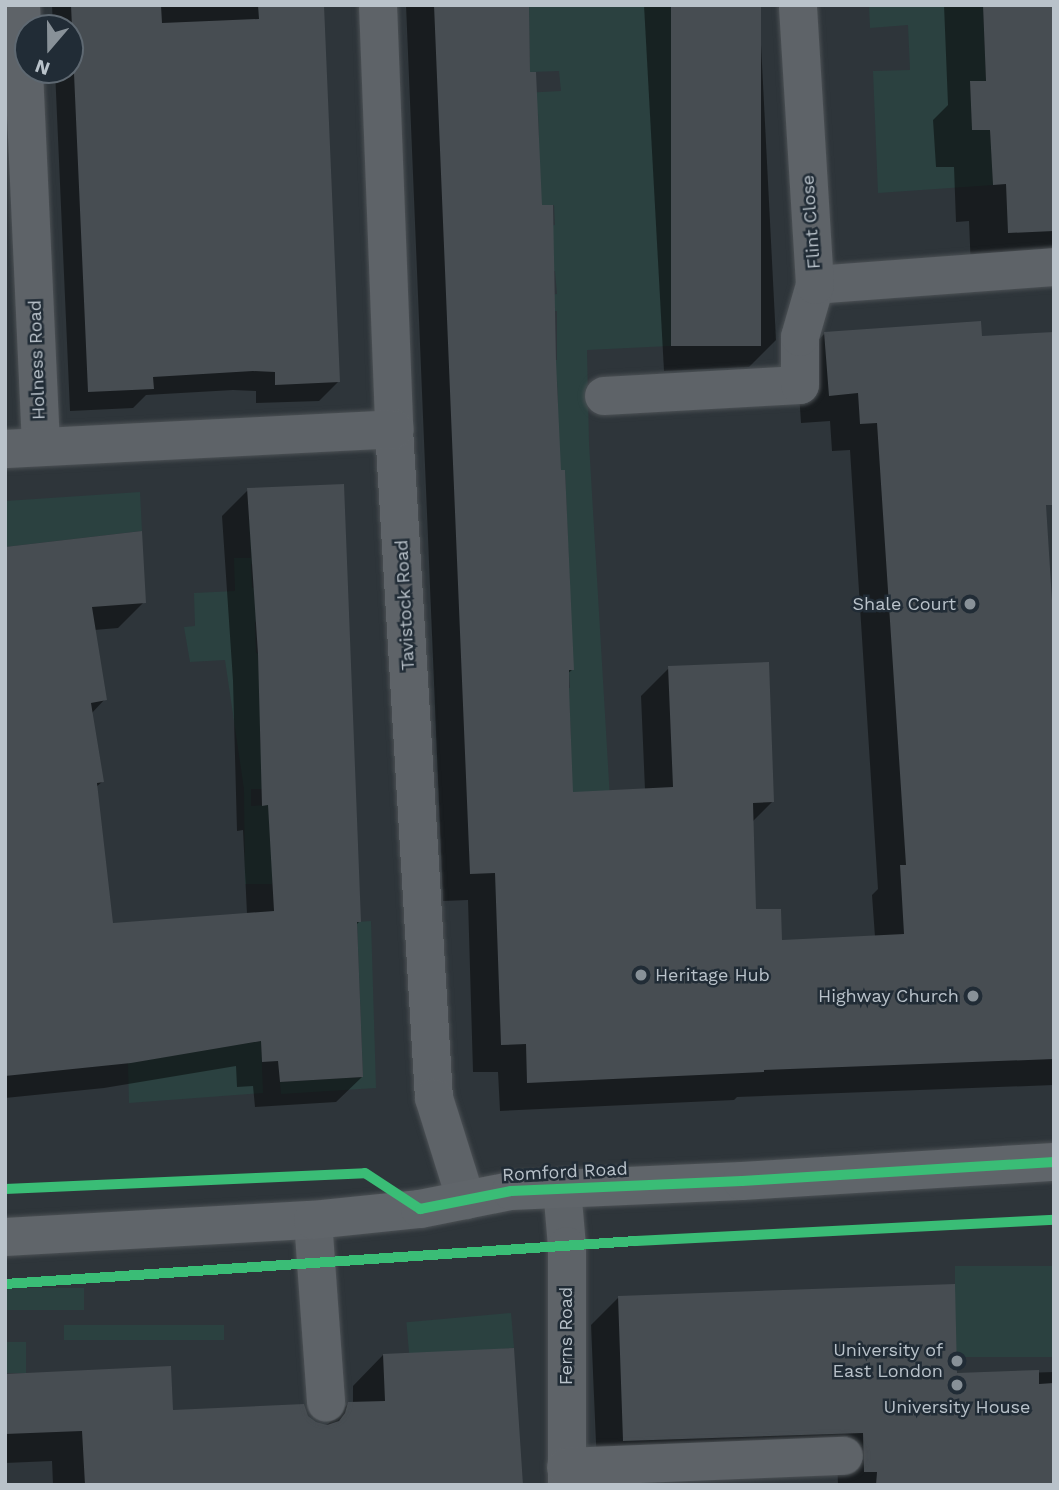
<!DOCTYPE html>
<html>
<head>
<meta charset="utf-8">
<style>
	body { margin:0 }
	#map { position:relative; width:1059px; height:1490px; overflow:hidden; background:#2e353a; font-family:"Work Sans",sans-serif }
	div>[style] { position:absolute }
	.green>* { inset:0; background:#2b4140; transform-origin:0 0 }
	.shadow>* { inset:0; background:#0007 }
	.building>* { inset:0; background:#474d52; transform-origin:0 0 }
	.roads { filter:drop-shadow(0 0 2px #4c5155) drop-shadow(0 0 2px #4c5155) }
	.minor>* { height:38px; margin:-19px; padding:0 19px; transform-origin:19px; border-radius:19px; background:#5e6368 }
	.major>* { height:38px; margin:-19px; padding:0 19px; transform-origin:19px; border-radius:19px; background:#60656a }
	.cycleway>* { height:10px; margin:-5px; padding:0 5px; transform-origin:5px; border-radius:5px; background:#3abd76 }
	.dots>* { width:19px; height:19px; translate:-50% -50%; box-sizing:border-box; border:4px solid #212c36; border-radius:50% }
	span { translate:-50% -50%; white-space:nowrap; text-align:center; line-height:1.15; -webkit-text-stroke:5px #212c36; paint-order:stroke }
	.street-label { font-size:18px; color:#b9c2ca }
	.poi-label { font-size:18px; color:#b9c2ca }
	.right { translate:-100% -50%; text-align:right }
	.left { translate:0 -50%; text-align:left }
	.frame { position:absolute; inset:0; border:7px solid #b9c2ca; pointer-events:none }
	.north { position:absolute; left:14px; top:14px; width:70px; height:70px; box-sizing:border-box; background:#212c36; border:2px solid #5e6871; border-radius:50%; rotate:200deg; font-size:19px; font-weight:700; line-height:28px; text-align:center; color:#b9c2ca }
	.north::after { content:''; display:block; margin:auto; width:24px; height:32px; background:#889198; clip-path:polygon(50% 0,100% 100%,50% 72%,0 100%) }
</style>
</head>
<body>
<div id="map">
	<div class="green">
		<i style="clip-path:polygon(529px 5px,671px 5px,690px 345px,587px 350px,589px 443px,614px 867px,555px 804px,571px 736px,569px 704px,528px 689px,570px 688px,569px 670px,573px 670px,565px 470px,549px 471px,558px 403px,557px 380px,513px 362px,557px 360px,557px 311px,512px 313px,511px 297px,557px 294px,555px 271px,532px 272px,508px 228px,555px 225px,554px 205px,530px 205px,539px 137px,538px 113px,502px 94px,561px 91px,559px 71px,530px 72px)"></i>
		<i style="clip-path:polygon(869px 5px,983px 5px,986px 81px,970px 81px,972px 130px,990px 130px,993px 185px,878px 193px,873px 71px,910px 70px,908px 25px,870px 28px)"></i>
		<i style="clip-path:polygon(140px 492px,142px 531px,5px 547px,5px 501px)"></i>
		<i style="clip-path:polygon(249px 520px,257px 520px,283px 563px,251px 564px,252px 588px,262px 587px,286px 620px,255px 622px,256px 653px,264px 654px,267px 722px,260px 722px,260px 743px,271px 789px,251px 789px,251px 806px,273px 805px,272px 884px,245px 884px,244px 789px,225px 660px,190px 662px,184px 627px,195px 626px,194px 593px,235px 591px,234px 558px,251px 558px)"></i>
		<i style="clip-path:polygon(371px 921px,376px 1088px,281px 1094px,280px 1082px,363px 1077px,357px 922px)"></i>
		<i style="clip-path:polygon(261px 1041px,263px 1093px,129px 1103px,128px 1063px)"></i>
		<i style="left:1054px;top:1266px;width:91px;height:99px;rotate:90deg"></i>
		<i style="left:84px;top:1288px;width:22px;height:79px;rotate:90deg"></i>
		<i style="left:511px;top:1313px;width:35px;height:105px;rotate:85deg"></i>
		<i style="left:224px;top:1325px;width:15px;height:160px;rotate:90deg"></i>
		<i style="left:26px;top:1342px;width:31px;height:21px;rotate:90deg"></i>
	</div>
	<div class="shadow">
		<i style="clip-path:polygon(52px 5px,322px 5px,339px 381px,319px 401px,256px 403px,256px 391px,233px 390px,146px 395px,133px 408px,70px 411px,55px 70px,70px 70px,70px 28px,53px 28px)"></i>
		<i style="clip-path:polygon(406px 5px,527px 5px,529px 74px,554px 361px,572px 670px,567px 674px,572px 794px,645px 790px,641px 696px,669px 668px,773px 801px,752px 822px,754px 911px,780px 942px,875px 937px,872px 895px,878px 889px,850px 450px,832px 451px,830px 421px,801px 423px,797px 362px,825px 333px,981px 338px,1042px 458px,1054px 661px,1054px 1085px,737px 1097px,734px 1100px,500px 1111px,498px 1072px,473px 1072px,468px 900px,443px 901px)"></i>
		<i style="clip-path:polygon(644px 5px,759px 5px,776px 340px,749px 367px,664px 371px)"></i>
		<i style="clip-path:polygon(944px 5px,1054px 5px,1054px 266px,971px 269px,969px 221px,956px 222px,954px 167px,936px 167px,933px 120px,948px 105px)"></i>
		<i style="clip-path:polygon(248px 490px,360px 921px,356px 925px,362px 1077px,336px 1102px,255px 1107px,253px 1086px,237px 1087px,236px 1066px,104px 1088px,5px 1098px,5px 548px,144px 602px,118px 628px,94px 630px,105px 699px,91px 714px,102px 782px,96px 787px,111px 925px,247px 914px,243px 830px,237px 831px,233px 681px,222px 516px)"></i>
		<i style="clip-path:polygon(618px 1298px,955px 1375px,1054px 1372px,1054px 1485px,838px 1485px,837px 1459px,597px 1467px,591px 1325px)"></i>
		<i style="clip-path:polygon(383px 1355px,521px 1485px,53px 1485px,52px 1461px,5px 1463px,5px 1376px,171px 1412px,307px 1417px,315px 1424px,326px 1426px,348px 1404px,353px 1404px,353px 1386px)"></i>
	</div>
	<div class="building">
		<i style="clip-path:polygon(71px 5px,161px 5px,162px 23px,259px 19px,258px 5px,324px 5px,340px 382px,275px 385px,275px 372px,253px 371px,153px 377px,154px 389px,88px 392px)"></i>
		<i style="clip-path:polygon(434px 5px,529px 5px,530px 72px,536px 72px,542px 205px,553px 205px,556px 361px,561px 470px,565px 470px,574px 670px,569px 670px,569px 688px,573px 792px,673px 787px,668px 666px,769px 662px,774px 802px,753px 803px,756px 909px,781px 909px,782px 940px,904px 934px,900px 865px,906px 865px,877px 423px,860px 424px,858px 393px,829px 396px,824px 332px,981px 321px,982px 336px,1054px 332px,1054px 505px,1046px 505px,1054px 632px,1054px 1059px,764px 1070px,764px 1072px,527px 1083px,526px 1044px,501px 1045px,495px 873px,470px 874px)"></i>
		<i style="left:671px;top:5px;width:90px;height:341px"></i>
		<i style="clip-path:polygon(983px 5px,1054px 5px,1054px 231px,1008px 233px,1006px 184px,993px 185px,990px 130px,972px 130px,970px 81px,986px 81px)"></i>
		<i style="clip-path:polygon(344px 484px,361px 922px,357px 922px,363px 1077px,280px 1082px,278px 1061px,262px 1062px,261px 1041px,131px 1063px,5px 1076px,5px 547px,142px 531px,146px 603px,92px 607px,107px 700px,91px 703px,104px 782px,97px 783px,113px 923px,274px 911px,268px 805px,262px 806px,258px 654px,247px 488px)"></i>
		<i style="clip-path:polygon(955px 1284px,957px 1373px,1039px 1370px,1039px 1384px,1054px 1383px,1054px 1485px,876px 1485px,877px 1472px,864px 1472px,863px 1433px,623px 1441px,618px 1296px)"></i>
		<i style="clip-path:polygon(514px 1348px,523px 1485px,85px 1485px,82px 1431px,5px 1434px,5px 1374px,171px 1366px,173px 1410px,304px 1404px,308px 1416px,316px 1422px,327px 1425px,339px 1421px,345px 1413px,348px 1402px,385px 1401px,383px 1354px)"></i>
	</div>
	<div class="roads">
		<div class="minor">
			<i style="left:21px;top:5px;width:441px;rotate:87.4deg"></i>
			<i style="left:378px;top:5px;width:424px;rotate:87.8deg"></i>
			<i style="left:394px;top:429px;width:670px;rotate:86.58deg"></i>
			<i style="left:434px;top:1098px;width:107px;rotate:72.6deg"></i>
			<i style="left:815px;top:285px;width:240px;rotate:-4.3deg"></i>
			<i style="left:604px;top:396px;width:196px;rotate:-3.2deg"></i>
			<i style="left:800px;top:385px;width:48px;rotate:-90deg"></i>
			<i style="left:800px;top:337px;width:54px;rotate:-73.9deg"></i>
			<i style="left:815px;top:285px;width:281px;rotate:-93.5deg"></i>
			<i style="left:5px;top:449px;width:390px;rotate:-2.9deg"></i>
			<i style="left:562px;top:1188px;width:58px;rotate:85.1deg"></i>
			<i style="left:567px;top:1246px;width:239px;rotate:90deg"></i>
			<i style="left:313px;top:1220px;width:183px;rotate:85.9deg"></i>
			<i style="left:566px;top:1467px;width:278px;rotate:-2.3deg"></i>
		</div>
		<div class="major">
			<i style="left:5px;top:1237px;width:308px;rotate:-3.2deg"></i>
			<i style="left:313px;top:1220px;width:108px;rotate:-5.9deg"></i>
			<i style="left:420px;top:1209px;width:93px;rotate:-11.2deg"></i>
			<i style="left:511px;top:1191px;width:231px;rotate:-2.5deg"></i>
			<i style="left:742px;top:1181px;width:313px;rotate:-3.5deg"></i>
		</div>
	</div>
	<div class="cycleway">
		<i style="left:5px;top:1189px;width:360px;rotate:-2.5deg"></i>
		<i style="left:365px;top:1173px;width:66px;rotate:33.2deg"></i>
		<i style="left:420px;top:1209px;width:93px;rotate:-11.2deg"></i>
		<i style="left:511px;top:1191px;width:231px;rotate:-2.5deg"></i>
		<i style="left:742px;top:1181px;width:313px;rotate:-3.5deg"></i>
		<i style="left:5px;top:1284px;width:632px;rotate:-3.9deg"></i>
		<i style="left:636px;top:1241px;width:419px;rotate:-2.9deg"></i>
	</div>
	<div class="dots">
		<i style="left:970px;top:604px;background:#889198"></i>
		<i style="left:641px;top:975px;background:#889198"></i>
		<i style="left:973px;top:996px;background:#889198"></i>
		<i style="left:957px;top:1361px;background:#889198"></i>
		<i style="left:957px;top:1385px;background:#889198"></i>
	</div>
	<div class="street-label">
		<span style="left:811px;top:222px;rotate:-94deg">Flint Close</span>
		<span style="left:37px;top:360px;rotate:-92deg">Holness Road</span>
		<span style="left:405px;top:605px;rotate:-93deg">Tavistock Road</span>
		<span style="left:565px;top:1172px;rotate:-3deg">Romford Road</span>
		<span style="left:566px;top:1336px;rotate:-90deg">Ferns Road</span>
	</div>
	<div class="poi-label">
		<span class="right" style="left:956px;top:604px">Shale Court</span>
		<span class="left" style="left:655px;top:975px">Heritage Hub</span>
		<span class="right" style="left:959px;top:996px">Highway Church</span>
		<span class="right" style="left:943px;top:1361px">University of<br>East London</span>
		<span style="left:957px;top:1407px">University House</span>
	</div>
	<div class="frame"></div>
	<div class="north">N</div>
</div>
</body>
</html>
